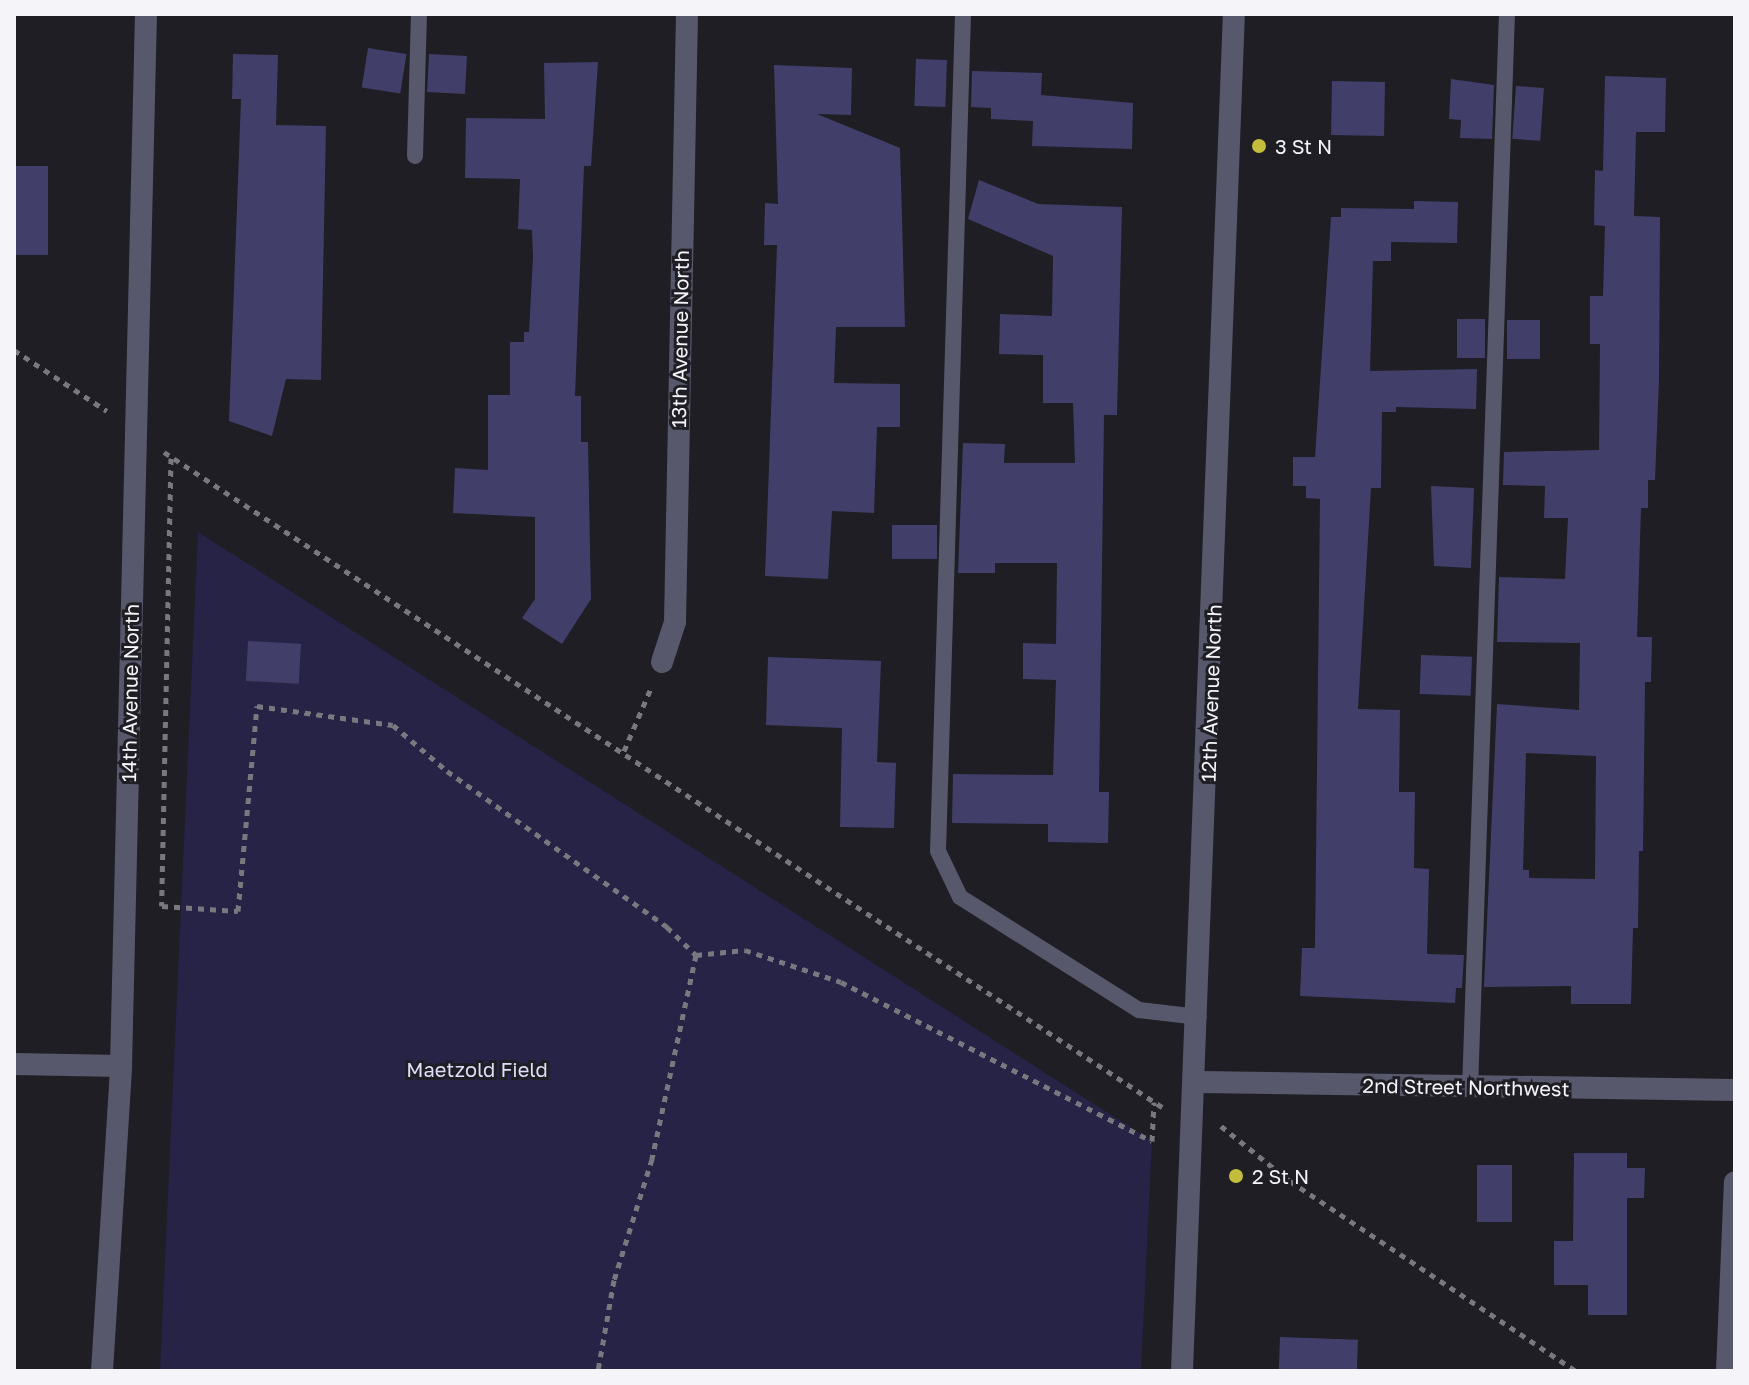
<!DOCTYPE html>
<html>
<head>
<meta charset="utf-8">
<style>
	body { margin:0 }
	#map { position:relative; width:1749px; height:1385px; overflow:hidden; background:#1e1e24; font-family:"Golos Text",sans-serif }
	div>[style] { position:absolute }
	.green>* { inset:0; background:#262347 }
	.building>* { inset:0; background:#413f69; transform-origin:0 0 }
	.path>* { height:5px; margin-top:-2.5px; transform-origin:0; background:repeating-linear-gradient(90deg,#78787e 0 6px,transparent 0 12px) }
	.service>* { height:16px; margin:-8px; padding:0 8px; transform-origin:8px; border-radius:8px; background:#58586c }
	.minor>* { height:22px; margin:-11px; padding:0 11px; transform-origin:11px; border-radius:11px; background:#58586c }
	.tertiary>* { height:22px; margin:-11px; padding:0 11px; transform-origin:11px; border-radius:11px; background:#58586c }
	.dots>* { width:22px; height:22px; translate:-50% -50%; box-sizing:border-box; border:4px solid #1e1e24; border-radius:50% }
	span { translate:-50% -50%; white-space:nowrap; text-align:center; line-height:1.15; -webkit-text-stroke:6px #1e1e24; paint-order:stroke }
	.poi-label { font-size:20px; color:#f4f4f9 }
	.left { translate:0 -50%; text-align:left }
	.street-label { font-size:20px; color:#f4f4f9 }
	.park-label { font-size:20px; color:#dedefc }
	.frame { position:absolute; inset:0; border:16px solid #f4f4f9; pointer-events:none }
</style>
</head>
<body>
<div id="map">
	<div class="green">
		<i style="clip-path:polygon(198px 532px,1152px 1141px,1141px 1371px,160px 1371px)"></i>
	</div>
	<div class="building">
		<i style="left:368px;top:48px;width:39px;height:40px;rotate:9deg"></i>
		<i style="clip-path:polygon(233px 54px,278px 55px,276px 125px,326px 126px,321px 380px,286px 379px,272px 436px,229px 421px,241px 99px,232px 99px)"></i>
		<i style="left:429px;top:54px;width:38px;height:38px;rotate:3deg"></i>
		<i style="left:916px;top:59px;width:31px;height:47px;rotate:2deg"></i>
		<i style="clip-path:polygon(598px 62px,591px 166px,584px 166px,575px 396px,581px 396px,581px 442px,588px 442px,591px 599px,562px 644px,522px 618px,535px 599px,535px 517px,453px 513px,455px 468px,488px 470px,488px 395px,510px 395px,510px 342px,524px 342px,524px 332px,529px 332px,533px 257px,532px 230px,518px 229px,520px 179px,465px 178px,466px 118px,545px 119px,544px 63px)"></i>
		<i style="clip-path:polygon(774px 65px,852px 68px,851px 115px,817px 114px,900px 148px,905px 327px,836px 327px,834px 383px,900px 384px,900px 427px,877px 427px,874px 513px,832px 511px,828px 579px,765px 576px,777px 245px,764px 245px,765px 203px,778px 204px)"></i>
		<i style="clip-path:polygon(972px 71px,1042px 73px,1041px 95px,1133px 103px,1132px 149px,1032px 146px,1033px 121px,991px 119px,991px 108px,971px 107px)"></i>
		<i style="clip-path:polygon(evenodd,1605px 76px,1666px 78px,1665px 132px,1636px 132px,1634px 216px,1660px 217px,1659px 379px,1655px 480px,1648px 480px,1648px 508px,1641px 508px,1637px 637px,1652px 637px,1651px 682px,1645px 682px,1643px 851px,1639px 851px,1638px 928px,1633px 928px,1631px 1004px,1571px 1004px,1571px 986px,1484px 987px,1497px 704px,1579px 710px,1580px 643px,1497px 642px,1499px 577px,1565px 579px,1568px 518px,1544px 518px,1545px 486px,1503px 485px,1504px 452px,1599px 450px,1600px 344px,1590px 344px,1590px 296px,1603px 296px,1605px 226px,1594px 225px,1595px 170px,1603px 171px,1605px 76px,1526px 753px,1596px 756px,1595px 879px,1529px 878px,1529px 870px,1523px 870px,1526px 753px)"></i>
		<i style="clip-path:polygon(1451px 79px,1494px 85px,1492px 139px,1460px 138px,1461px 120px,1449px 119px)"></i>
		<i style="left:1332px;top:81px;width:53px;height:54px;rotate:1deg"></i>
		<i style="left:1516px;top:86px;width:28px;height:53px;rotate:4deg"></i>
		<i style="left:14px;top:166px;width:34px;height:89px"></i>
		<i style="clip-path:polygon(979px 180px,1038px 204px,1122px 207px,1117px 415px,1104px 415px,1099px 792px,1109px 792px,1108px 843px,1048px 842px,1048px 824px,952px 823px,953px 774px,1053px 775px,1056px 680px,1023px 679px,1023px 643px,1056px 644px,1057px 563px,995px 563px,995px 573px,958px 573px,963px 443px,1005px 444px,1004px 463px,1075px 463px,1073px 403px,1043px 403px,1043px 355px,999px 354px,1000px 314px,1052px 316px,1053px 256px,968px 219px)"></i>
		<i style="clip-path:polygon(1414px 201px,1458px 202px,1457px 243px,1391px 242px,1391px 261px,1373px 261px,1370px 371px,1477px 369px,1476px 409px,1396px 407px,1396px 412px,1382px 412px,1381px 488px,1371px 488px,1358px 709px,1400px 710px,1399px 792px,1415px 792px,1414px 868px,1429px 869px,1427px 954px,1464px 955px,1462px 988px,1456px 988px,1455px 1003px,1300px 996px,1302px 948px,1315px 948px,1320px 499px,1306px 498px,1306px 486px,1293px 486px,1293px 457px,1315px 457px,1331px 217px,1341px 217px,1341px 208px,1414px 209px)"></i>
		<i style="left:1457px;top:319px;width:28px;height:39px"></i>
		<i style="left:1507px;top:320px;width:33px;height:39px"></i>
		<i style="clip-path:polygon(1431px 486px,1474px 488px,1471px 568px,1434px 566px)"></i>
		<i style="left:892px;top:525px;width:45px;height:34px"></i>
		<i style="left:248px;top:641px;width:53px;height:40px;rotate:3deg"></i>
		<i style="left:1421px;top:655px;width:51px;height:39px;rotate:2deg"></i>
		<i style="clip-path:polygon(768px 657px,881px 661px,877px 762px,896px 763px,894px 828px,840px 827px,842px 728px,766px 725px)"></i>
		<i style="clip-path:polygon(1574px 1153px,1627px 1153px,1627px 1168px,1645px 1168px,1644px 1198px,1627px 1198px,1627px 1315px,1588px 1315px,1588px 1285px,1554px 1285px,1554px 1241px,1573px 1241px)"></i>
		<i style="left:1477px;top:1165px;width:35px;height:57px"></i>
		<i style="left:1280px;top:1337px;width:78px;height:34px;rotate:2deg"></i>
	</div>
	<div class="path">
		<i style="left:14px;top:350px;width:111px;rotate:33.3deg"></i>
		<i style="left:164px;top:452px;width:1194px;rotate:33.28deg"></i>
		<i style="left:171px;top:458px;width:448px;rotate:91.2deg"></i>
		<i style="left:162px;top:906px;width:76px;rotate:3.8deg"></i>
		<i style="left:238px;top:911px;width:206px;rotate:-84.7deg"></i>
		<i style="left:257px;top:706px;width:137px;rotate:8deg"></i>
		<i style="left:393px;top:725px;width:71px;rotate:40.4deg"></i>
		<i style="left:447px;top:771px;width:270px;rotate:35.3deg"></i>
		<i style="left:667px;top:927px;width:40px;rotate:44deg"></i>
		<i style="left:696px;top:955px;width:209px;rotate:102.2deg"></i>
		<i style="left:652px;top:1159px;width:127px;rotate:107.4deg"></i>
		<i style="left:614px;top:1280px;width:92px;rotate:100deg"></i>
		<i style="left:624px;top:751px;width:69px;rotate:-66.8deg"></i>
		<i style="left:696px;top:955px;width:49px;rotate:-5.8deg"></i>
		<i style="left:745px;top:950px;width:101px;rotate:18.4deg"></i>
		<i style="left:841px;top:982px;width:349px;rotate:27.1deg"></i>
		<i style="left:1152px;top:1141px;width:39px;rotate:-87deg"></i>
		<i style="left:1221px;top:1126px;width:88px;rotate:38.6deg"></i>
		<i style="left:1290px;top:1181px;width:343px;rotate:33.6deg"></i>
	</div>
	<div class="service">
		<i style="left:963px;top:14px;width:837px;rotate:91.71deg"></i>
		<i style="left:938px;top:851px;width:51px;rotate:64.4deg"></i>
		<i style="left:960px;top:897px;width:212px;rotate:32.3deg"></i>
		<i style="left:1139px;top:1010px;width:60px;rotate:6.7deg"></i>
		<i style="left:415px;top:156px;width:142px;rotate:-88.4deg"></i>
		<i style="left:1470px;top:1089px;width:1076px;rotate:-88.03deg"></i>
	</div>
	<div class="minor">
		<i style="left:662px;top:662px;width:42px;rotate:-72deg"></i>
		<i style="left:675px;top:622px;width:608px;rotate:-88.87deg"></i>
		<i style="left:14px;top:1064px;width:107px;rotate:1.1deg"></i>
		<i style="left:1197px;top:1082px;width:538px;rotate:0.85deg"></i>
		<i style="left:102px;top:1371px;width:306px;rotate:-86.4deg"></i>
		<i style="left:121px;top:1066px;width:1052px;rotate:-88.64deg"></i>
		<i style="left:1727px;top:1371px;width:189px;rotate:-87.6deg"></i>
	</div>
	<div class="tertiary">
		<i style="left:1182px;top:1371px;width:1358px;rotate:-87.81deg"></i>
	</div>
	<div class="dots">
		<i style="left:1259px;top:146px;background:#c4bc3d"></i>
		<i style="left:1236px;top:1176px;background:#c4bc3d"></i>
	</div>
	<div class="poi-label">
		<span class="left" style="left:1275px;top:146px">3 St N</span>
		<span class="left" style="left:1252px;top:1176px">2 St N</span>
	</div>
	<div class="street-label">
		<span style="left:680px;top:339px;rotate:-89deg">13th Avenue North</span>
		<span style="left:130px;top:693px;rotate:-89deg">14th Avenue North</span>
		<span style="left:1211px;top:693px;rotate:-88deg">12th Avenue North</span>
		<span style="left:1466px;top:1087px;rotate:1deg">2nd Street Northwest</span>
	</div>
	<div class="park-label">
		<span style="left:477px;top:1069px">Maetzold Field</span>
	</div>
	<div class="frame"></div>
</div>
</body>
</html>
